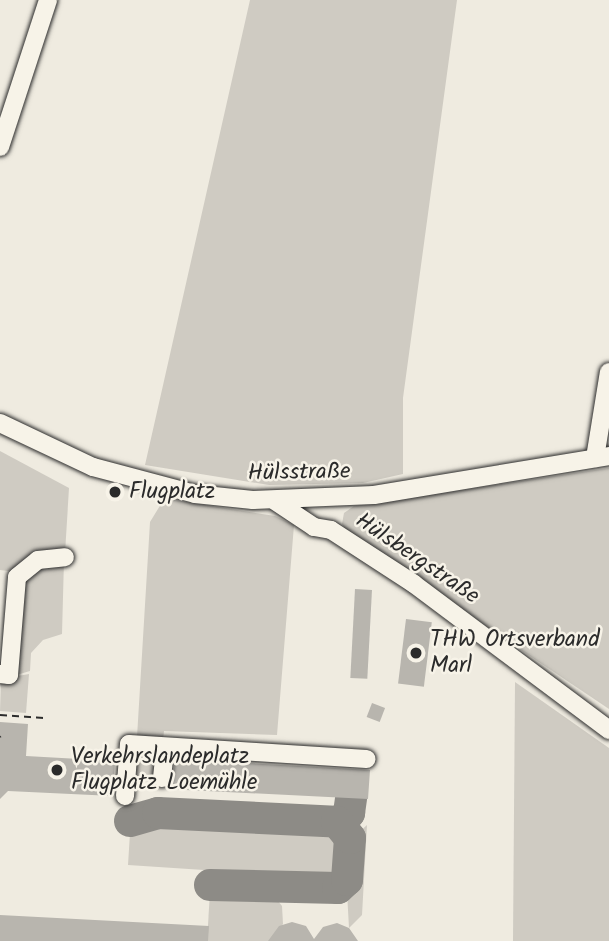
<!DOCTYPE html>
<html>
<head>
<meta charset="utf-8">
<style>
	body { margin:0 }
	#map { position:relative; width:609px; height:941px; overflow:hidden; background:#efebe0; font-family:Kalam,sans-serif }
	div>[style] { position:absolute }
	.green>* { inset:0; background:#cfcbc2; transform-origin:0 0 }
	.taxiway>* { height:32px; margin:-16px; padding:0 16px; transform-origin:16px; border-radius:16px; background:#8d8b86 }
	.building>* { inset:0; background:#b8b5ae; transform-origin:0 0 }
	.path>* { height:2px; margin-top:-1px; transform-origin:0; background:repeating-linear-gradient(90deg,#2b2b2b 0 7px,transparent 0 12px) }
	.roads { filter:drop-shadow(0 0 2px #2b2b2b) drop-shadow(0 0 2px #2b2b2b) }
	.minor>* { height:18px; margin:-9px; padding:0 9px; transform-origin:9px; border-radius:9px; background:#f7f3e8 }
	.dots>* { width:19px; height:19px; translate:-50% -50%; box-sizing:border-box; border:4px solid #f7f3e8; border-radius:50% }
	span { translate:-50% -50%; white-space:nowrap; text-align:center; line-height:1.15; -webkit-text-stroke:5px #f7f3e8; paint-order:stroke }
	.street-label { font-size:23px; color:#2b2b2b }
	.poi-label { font-size:23px; color:#2b2b2b }
	.left { translate:0 -50%; text-align:left }
</style>
</head>
<body>
<div id="map">
	<div class="green">
		<i style="clip-path:polygon(250px 0,457px 0,403px 398px,403px 474px,363px 483px,269px 485px,145px 465px)"></i>
		<i style="clip-path:polygon(0 451px,69px 488px,65px 554px,16px 572px,0 570px)"></i>
		<i style="clip-path:polygon(609px 468px,609px 709px,348px 534px,342px 524px,344px 513px,354px 506px)"></i>
		<i style="clip-path:polygon(174px 500px,275px 516px,294px 525px,277px 735px,164px 731px,163px 741px,137px 737px,150px 522px,161px 504px)"></i>
		<i style="clip-path:polygon(64px 560px,62px 634px,43px 640px,31px 653px,30px 671px,13px 676px,23px 574px)"></i>
		<i style="clip-path:polygon(29px 674px,26px 713px,0 711px,1px 679px)"></i>
		<i style="clip-path:polygon(515px 682px,609px 748px,609px 941px,513px 941px)"></i>
		<i style="left:135px;top:748px;width:25px;height:32px;rotate:5deg"></i>
		<i style="clip-path:polygon(152px 823px,332px 832px,343px 846px,341px 875px,328px 883px,210px 878px,204px 870px,128px 865px,130px 833px)"></i>
		<i style="clip-path:polygon(367px 825px,362px 915px,349px 928px,347px 892px,356px 878px,357px 834px)"></i>
		<i style="clip-path:polygon(210px 892px,273px 895px,282px 906px,283px 924px,271px 941px,207px 941px)"></i>
	</div>
	<div class="taxiway">
		<i style="left:130px;top:821px;width:29px;rotate:-16deg"></i>
		<i style="left:158px;top:813px;width:182px;rotate:2.8deg"></i>
		<i style="left:340px;top:822px;width:13px;rotate:-45deg"></i>
		<i style="left:349px;top:813px;width:15px;rotate:-82deg"></i>
		<i style="left:210px;top:885px;width:128px;rotate:1.3deg"></i>
		<i style="left:338px;top:888px;width:12px;rotate:-42deg"></i>
		<i style="left:347px;top:880px;width:42px;rotate:-85.9deg"></i>
		<i style="left:350px;top:838px;width:21px;rotate:-129deg"></i>
	</div>
	<div class="building">
		<i style="left:355px;top:589px;width:17px;height:89px;rotate:3deg"></i>
		<i style="left:406px;top:619px;width:26px;height:65px;rotate:7deg"></i>
		<i style="left:372px;top:703px;width:14px;height:15px;rotate:21deg"></i>
		<i style="clip-path:polygon(0 722px,28px 724px,26px 756px,115px 761px,113px 796px,8px 791px,0 799px)"></i>
		<i style="clip-path:polygon(175px 759px,370px 770px,368px 799px,166px 789px,173px 780px)"></i>
		<i style="clip-path:polygon(0 915px,209px 926px,208px 941px,0 941px)"></i>
		<i style="clip-path:polygon(292px 922px,306px 926px,314px 939px,323px 927px,337px 923px,349px 928px,358px 941px,268px 941px,279px 926px)"></i>
	</div>
	<div class="path">
		<i style="left:0;top:715px;width:44px;rotate:3.9deg"></i>
		<i style="left:0;top:737px;width:1px;rotate:-45deg"></i>
	</div>
	<div class="roads">
		<div class="minor">
			<i style="left:0;top:147px;width:155px;rotate:-71.9deg"></i>
			<i style="left:0;top:423px;width:103px;rotate:25.3deg"></i>
			<i style="left:93px;top:467px;width:106px;rotate:14.8deg"></i>
			<i style="left:195px;top:494px;width:58px;rotate:5.9deg"></i>
			<i style="left:253px;top:500px;width:121px;rotate:-2.4deg"></i>
			<i style="left:374px;top:495px;width:238px;rotate:-9.4deg"></i>
			<i style="left:595px;top:458px;width:87px;rotate:-80.8deg"></i>
			<i style="left:275px;top:501px;width:47px;rotate:33.7deg"></i>
			<i style="left:314px;top:527px;width:17px;rotate:10deg"></i>
			<i style="left:331px;top:530px;width:99px;rotate:33deg"></i>
			<i style="left:414px;top:584px;width:244px;rotate:36.8deg"></i>
			<i style="left:0;top:674px;width:9px;rotate:6deg"></i>
			<i style="left:9px;top:675px;width:98px;rotate:-85.3deg"></i>
			<i style="left:17px;top:577px;width:27px;rotate:-39deg"></i>
			<i style="left:38px;top:560px;width:27px;rotate:-6deg"></i>
			<i style="left:162px;top:778px;width:31px;rotate:-84deg"></i>
			<i style="left:125px;top:796px;width:52px;rotate:-85.6deg"></i>
			<i style="left:129px;top:744px;width:238px;rotate:3.6deg"></i>
		</div>
	</div>
	<div class="dots">
		<i style="left:115px;top:492px;background:#2b2b2b"></i>
		<i style="left:416px;top:653px;background:#2b2b2b"></i>
		<i style="left:57px;top:770px;background:#2b2b2b"></i>
	</div>
	<div class="street-label">
		<span style="left:299px;top:473px;rotate:-1deg">Hülsstraße</span>
		<span style="left:417px;top:559px;rotate:34deg">Hülsbergstraße</span>
	</div>
	<div class="poi-label">
		<span class="left" style="left:129px;top:492px">Flugplatz</span>
		<span class="left" style="left:430px;top:653px">THW Ortsverband<br>Marl</span>
		<span class="left" style="left:71px;top:770px">Verkehrslandeplatz<br>Flugplatz Loemühle</span>
	</div>
</div>
</body>
</html>
